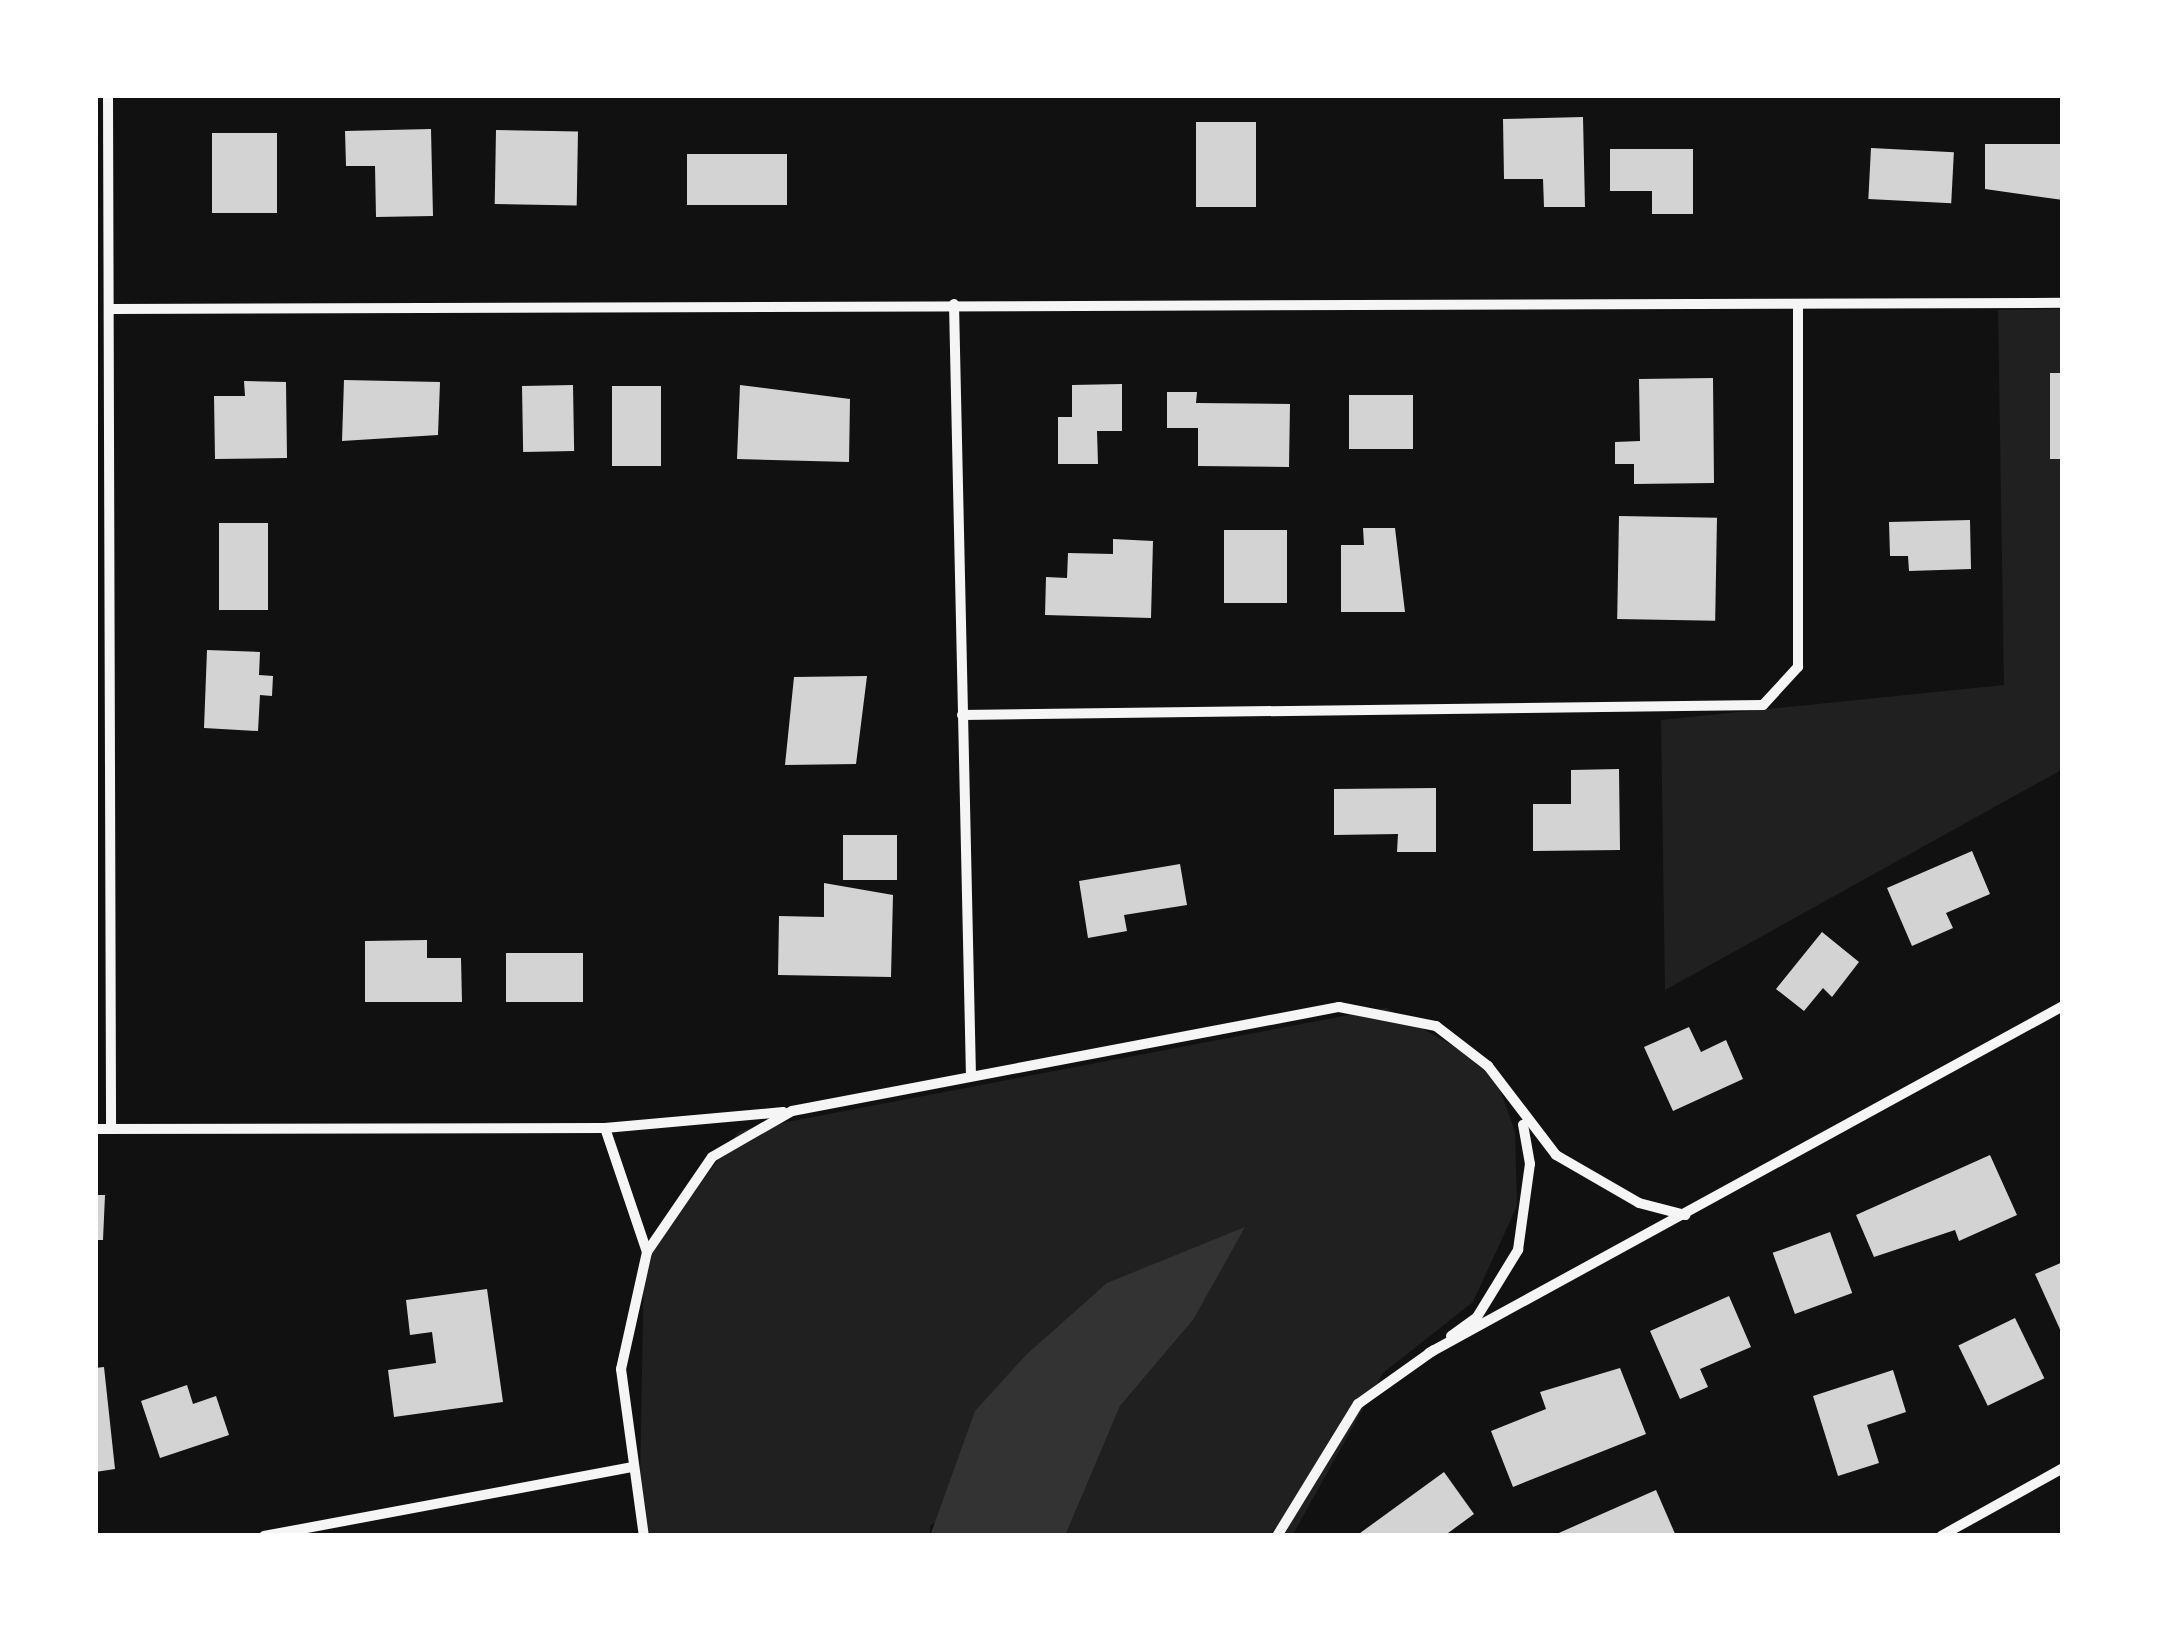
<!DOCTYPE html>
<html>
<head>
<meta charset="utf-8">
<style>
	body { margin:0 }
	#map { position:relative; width:2158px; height:1631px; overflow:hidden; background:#111; font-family:"Playfair Display",serif }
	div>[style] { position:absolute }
	.green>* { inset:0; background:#202020 }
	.water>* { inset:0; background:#333 }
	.building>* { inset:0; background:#d3d3d3; transform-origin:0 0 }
	.minor>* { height:10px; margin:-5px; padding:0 5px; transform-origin:5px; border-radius:5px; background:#f5f5f5 }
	span { translate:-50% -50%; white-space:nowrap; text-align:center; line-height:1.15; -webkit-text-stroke:10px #fff; paint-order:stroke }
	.frame { position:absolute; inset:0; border:98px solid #fff; pointer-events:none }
</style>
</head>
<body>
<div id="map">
	<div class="green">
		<i style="clip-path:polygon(2063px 309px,2063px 769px,1665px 990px,1661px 720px,2004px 685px,1998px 310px)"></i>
		<i style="clip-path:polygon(1386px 1008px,1478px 1060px,1498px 1083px,1515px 1132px,1517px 1206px,1473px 1302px,1383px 1373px,1292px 1536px,1065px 1536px,1120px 1406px,1193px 1320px,930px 1526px,930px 1536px,639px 1536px,644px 1261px,739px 1131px)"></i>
	</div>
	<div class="water">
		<i style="clip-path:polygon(1245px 1227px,1193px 1320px,1120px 1406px,1065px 1536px,930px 1536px,975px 1411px,1027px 1354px,1107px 1283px)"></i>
	</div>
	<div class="building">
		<i style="clip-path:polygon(1583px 117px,1585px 207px,1544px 207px,1543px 179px,1504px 179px,1503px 119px)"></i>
		<i style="left:1196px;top:122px;width:60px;height:85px"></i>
		<i style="clip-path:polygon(431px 129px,433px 216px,376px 217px,375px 166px,346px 166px,345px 131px)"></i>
		<i style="left:496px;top:130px;width:82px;height:74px;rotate:1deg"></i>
		<i style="left:277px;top:133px;width:80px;height:65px;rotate:90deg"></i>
		<i style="clip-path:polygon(1985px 144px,2063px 144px,2063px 200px,1985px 189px)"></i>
		<i style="left:1871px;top:148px;width:83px;height:51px;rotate:3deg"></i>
		<i style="clip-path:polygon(1610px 149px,1693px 149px,1693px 214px,1652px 214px,1652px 191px,1610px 191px)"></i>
		<i style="left:687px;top:154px;width:100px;height:51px"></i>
		<i style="left:2050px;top:373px;width:13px;height:86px"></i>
		<i style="clip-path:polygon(1713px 378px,1714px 483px,1634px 484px,1634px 464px,1615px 464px,1615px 442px,1640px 441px,1639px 379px)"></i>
		<i style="clip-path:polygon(344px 380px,440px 382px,438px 435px,342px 441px)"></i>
		<i style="clip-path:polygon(244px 381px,286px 382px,287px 458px,215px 459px,214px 396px,245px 396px)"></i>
		<i style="clip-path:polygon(1122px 384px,1122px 431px,1097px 431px,1098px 464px,1058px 464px,1058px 417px,1072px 417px,1072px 385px)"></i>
		<i style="left:573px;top:385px;width:66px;height:51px;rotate:89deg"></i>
		<i style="clip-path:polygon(740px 385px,850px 399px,849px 462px,737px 459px)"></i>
		<i style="left:612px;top:386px;width:49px;height:80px"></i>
		<i style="clip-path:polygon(1167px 392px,1197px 392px,1196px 403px,1290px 404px,1289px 467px,1198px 466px,1198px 428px,1167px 428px)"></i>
		<i style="left:1349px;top:395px;width:64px;height:54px"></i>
		<i style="left:1619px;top:516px;width:98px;height:103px;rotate:1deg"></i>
		<i style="clip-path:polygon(1970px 520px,1971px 569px,1909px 571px,1908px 556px,1890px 556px,1889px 522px)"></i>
		<i style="left:219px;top:523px;width:49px;height:87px"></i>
		<i style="clip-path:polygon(1363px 528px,1395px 528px,1405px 612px,1341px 612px,1341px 545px,1364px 545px)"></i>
		<i style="left:1224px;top:530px;width:63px;height:73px"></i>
		<i style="clip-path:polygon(1113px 539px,1153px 541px,1151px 618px,1045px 615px,1046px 577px,1067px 578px,1068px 553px,1113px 554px)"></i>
		<i style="clip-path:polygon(207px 650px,260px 652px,259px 675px,273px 676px,272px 696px,260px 695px,258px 731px,204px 728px)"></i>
		<i style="clip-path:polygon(867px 676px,856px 764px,785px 765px,794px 677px)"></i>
		<i style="clip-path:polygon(1619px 769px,1620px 850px,1533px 851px,1533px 804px,1571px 804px,1571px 770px)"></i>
		<i style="clip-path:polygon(1436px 788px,1436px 852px,1397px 852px,1398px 834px,1334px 835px,1334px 789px)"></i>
		<i style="left:843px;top:835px;width:54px;height:45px"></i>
		<i style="clip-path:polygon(1972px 851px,1990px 894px,1946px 913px,1953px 928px,1912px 946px,1887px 888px)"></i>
		<i style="clip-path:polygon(1180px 864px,1187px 905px,1124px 915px,1127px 931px,1088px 938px,1079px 881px)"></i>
		<i style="clip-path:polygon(824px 883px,893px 895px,891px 977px,778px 975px,779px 916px,824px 917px)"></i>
		<i style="clip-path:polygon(1822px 932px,1859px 962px,1832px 997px,1823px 988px,1804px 1011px,1776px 989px)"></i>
		<i style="clip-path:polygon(427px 940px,427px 958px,461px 958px,462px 1002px,365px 1002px,365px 941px)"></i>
		<i style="left:506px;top:953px;width:77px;height:49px"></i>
		<i style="clip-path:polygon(1689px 1027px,1701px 1052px,1726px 1040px,1743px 1079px,1673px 1111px,1644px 1047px)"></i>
		<i style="clip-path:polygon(1990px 1155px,2017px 1215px,1959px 1241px,1955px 1230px,1874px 1257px,1856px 1215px)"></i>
		<i style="clip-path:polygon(95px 1195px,105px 1195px,103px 1240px,95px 1240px)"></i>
		<i style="left:1830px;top:1232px;width:65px;height:61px;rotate:70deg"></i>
		<i style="clip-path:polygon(2063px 1262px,2063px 1336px,2035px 1274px)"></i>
		<i style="clip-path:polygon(487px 1289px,503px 1402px,394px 1417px,388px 1370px,436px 1363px,432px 1332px,410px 1335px,406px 1300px)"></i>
		<i style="clip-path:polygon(1729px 1296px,1751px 1347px,1700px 1369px,1708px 1387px,1680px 1399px,1650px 1331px)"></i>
		<i style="left:2015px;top:1318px;width:67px;height:63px;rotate:64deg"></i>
		<i style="clip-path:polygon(104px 1367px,115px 1469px,95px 1472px,95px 1368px)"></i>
		<i style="clip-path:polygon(1620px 1368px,1646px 1434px,1513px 1487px,1491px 1431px,1546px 1409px,1540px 1392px)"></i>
		<i style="clip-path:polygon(1893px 1370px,1906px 1412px,1867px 1425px,1879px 1463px,1838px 1476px,1813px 1396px)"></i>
		<i style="clip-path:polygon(187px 1385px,193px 1404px,216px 1396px,229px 1435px,160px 1458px,141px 1401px)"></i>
		<i style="clip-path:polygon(1444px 1472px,1474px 1514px,1444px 1536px,1356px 1536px)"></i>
		<i style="clip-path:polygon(1656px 1490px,1676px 1536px,1552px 1536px)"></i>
	</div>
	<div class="minor">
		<i style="left:108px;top:95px;width:1034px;rotate:89.83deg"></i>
		<i style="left:954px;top:304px;width:770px;rotate:88.74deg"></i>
		<i style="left:111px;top:309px;width:1952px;rotate:-0.18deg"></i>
		<i style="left:962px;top:715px;width:801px;rotate:-0.72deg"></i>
		<i style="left:1763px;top:705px;width:52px;rotate:-47.4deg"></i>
		<i style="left:1798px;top:667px;width:361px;rotate:-90deg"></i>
		<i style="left:605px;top:1128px;width:131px;rotate:71.3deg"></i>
		<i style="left:647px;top:1252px;width:120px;rotate:102.5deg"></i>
		<i style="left:621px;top:1369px;width:169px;rotate:82.2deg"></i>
		<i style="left:95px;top:1129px;width:510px;rotate:-0.11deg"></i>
		<i style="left:605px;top:1128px;width:179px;rotate:-5.1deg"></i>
		<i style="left:647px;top:1252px;width:115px;rotate:-55.6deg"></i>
		<i style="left:712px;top:1157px;width:92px;rotate:-29.9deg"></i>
		<i style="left:792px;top:1111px;width:557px;rotate:-10.77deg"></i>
		<i style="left:1339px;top:1007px;width:99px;rotate:11.1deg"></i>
		<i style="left:1436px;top:1026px;width:66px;rotate:37.6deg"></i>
		<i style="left:1488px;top:1066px;width:112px;rotate:52.6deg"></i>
		<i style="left:1556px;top:1155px;width:96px;rotate:30deg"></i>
		<i style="left:1639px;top:1203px;width:48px;rotate:14.6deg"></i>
		<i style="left:1451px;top:1336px;width:32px;rotate:-36deg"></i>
		<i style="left:1477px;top:1317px;width:79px;rotate:-58.5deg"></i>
		<i style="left:1518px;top:1250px;width:87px;rotate:-82.1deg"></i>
		<i style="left:1530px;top:1164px;width:40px;rotate:-100deg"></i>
		<i style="left:1429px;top:1353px;width:723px;rotate:-28.69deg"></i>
		<i style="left:264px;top:1536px;width:374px;rotate:-10.6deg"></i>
		<i style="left:1277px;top:1536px;width:155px;rotate:-58.5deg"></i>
		<i style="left:1358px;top:1404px;width:93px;rotate:-35.4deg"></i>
		<i style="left:1941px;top:1536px;width:140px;rotate:-29.1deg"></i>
	</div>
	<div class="frame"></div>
</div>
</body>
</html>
